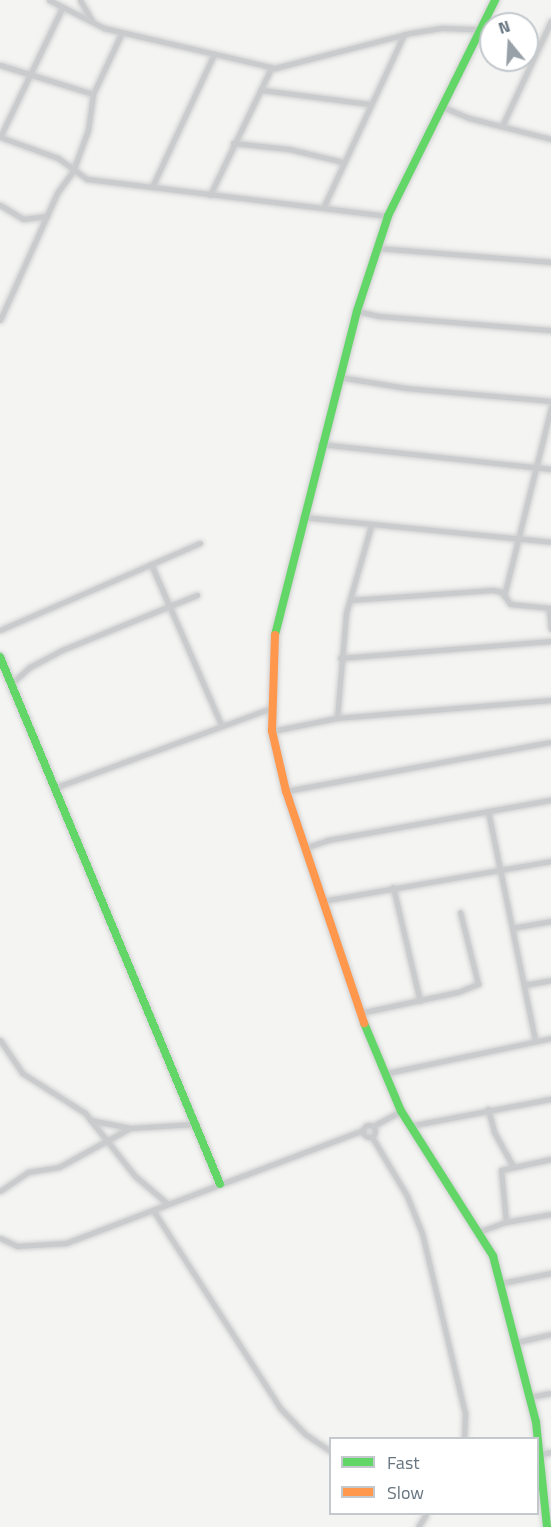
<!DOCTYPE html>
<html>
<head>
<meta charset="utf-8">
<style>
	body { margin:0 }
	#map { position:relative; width:551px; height:1527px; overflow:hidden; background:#f4f4f3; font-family:"Titillium Web",sans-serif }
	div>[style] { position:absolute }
	.roads { filter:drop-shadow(0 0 2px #d0d0d1) drop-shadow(0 0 2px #d0d0d1) }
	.street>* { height:5px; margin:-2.5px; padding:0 2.5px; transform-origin:2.5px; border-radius:2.5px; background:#cacbcc }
	.street>.ring { margin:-2.5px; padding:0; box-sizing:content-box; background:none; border:5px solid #cacbcc; border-radius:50% }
	.fast>* { height:8px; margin:-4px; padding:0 4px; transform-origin:4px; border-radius:4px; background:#63d668 }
	.slow>* { height:8px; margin:-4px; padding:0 4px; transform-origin:4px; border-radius:4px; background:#ff974d }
	span { translate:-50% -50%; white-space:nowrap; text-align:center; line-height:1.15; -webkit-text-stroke:6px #fff; paint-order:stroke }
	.legend { position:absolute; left:329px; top:1437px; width:210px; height:78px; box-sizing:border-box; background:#fff; border:2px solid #c2c8cc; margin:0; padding:8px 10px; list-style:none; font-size:18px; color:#677580 }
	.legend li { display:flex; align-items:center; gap:12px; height:30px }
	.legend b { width:30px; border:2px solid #c2c8cc }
	.north { position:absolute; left:479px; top:12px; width:60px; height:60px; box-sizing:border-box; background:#fff; border:2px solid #c2c8cc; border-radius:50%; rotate:342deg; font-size:16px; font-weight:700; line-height:24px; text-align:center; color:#677580 }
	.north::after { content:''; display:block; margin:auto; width:21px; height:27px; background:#98a1a8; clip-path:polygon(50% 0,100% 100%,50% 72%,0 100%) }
</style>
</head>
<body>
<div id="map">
	<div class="roads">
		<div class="street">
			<i style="left:49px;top:0;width:62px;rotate:27deg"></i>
			<i style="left:104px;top:28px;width:176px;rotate:13.2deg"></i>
			<i style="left:275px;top:68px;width:139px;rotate:-14.5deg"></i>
			<i style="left:410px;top:33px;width:33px;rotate:-9deg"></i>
			<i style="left:443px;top:28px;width:36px;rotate:2deg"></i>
			<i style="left:80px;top:0;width:24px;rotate:60deg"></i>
			<i style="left:0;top:65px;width:97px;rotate:17.3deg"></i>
			<i style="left:262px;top:90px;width:108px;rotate:7.5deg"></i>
			<i style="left:443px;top:107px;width:28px;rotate:23deg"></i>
			<i style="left:469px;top:118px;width:85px;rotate:14.4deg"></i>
			<i style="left:502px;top:126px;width:116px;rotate:-65deg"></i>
			<i style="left:0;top:137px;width:62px;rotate:19.9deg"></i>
			<i style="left:58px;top:158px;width:36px;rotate:36deg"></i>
			<i style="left:87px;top:179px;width:303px;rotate:7deg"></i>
			<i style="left:0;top:137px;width:143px;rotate:-64.3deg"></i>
			<i style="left:233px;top:143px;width:56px;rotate:6.1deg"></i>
			<i style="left:289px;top:149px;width:56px;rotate:13.5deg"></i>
			<i style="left:152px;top:187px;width:147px;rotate:-65deg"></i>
			<i style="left:210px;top:195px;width:141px;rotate:-64.3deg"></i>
			<i style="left:0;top:205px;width:27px;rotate:31deg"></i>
			<i style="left:23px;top:219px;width:24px;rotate:-7deg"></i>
			<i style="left:323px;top:208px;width:192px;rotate:-65deg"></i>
			<i style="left:377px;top:248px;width:175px;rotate:4.6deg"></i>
			<i style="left:357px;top:311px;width:23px;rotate:13deg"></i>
			<i style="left:379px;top:316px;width:173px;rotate:4.7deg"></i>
			<i style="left:0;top:320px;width:139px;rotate:-65.8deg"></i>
			<i style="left:57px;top:193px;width:27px;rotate:-54deg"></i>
			<i style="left:73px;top:171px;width:44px;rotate:-69.9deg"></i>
			<i style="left:88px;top:130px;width:36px;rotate:-82deg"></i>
			<i style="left:93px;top:94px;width:68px;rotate:-64.9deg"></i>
			<i style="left:339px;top:377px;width:68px;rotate:9.3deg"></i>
			<i style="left:406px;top:388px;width:146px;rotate:5.1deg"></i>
			<i style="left:320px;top:444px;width:232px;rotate:6.2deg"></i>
			<i style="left:302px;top:517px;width:250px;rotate:5.7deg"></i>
			<i style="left:151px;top:564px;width:175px;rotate:66.4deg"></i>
			<i style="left:504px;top:596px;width:195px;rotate:-76deg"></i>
			<i style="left:350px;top:600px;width:143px;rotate:-4deg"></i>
			<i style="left:493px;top:590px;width:9px;rotate:13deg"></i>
			<i style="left:502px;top:592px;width:14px;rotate:56deg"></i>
			<i style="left:510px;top:604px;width:41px;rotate:5.6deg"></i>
			<i style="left:549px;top:608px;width:21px;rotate:85deg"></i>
			<i style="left:0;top:630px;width:218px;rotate:-23.5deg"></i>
			<i style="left:340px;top:658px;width:212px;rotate:-4.6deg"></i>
			<i style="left:12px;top:683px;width:24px;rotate:-42deg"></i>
			<i style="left:30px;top:667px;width:36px;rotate:-28deg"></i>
			<i style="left:62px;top:650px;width:146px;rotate:-22.2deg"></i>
			<i style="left:337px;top:718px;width:105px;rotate:-85.1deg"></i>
			<i style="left:346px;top:613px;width:91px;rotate:-74deg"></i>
			<i style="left:272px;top:731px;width:66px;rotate:-11.3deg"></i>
			<i style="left:337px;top:718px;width:215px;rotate:-4.8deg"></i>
			<i style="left:54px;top:788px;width:232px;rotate:-20.2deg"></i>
			<i style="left:286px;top:791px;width:269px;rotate:-10.5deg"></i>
			<i style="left:488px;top:811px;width:234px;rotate:78.4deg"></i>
			<i style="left:305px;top:848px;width:24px;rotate:-19deg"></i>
			<i style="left:328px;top:840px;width:227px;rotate:-10.2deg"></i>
			<i style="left:393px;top:887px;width:117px;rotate:76.7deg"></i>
			<i style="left:322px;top:901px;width:232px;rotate:-9.9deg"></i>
			<i style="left:512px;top:928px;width:40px;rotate:-10deg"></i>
			<i style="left:524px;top:985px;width:27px;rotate:-10deg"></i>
			<i style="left:360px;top:1013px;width:100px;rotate:-12.1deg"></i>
			<i style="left:458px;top:992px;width:22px;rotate:-22deg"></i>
			<i style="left:478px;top:984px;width:74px;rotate:-104deg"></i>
			<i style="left:0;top:1040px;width:40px;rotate:56deg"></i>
			<i style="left:22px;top:1073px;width:75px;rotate:32.4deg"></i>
			<i style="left:85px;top:1113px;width:80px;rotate:51.6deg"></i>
			<i style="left:135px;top:1176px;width:43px;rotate:40.3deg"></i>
			<i style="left:387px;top:1073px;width:168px;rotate:-12deg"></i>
			<i style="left:488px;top:1109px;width:24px;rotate:75deg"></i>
			<i style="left:494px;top:1132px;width:38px;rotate:61deg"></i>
			<i style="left:90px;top:1120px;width:41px;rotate:11.3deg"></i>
			<i style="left:130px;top:1128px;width:65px;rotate:-3.5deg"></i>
			<i class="ring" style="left:363px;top:1125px;width:7px;height:7px"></i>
			<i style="left:373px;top:1126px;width:32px;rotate:-28deg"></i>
			<i style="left:409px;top:1126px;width:145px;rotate:-10.8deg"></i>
			<i style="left:372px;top:1137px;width:69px;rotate:59.3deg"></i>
			<i style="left:407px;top:1196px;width:40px;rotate:68deg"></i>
			<i style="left:422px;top:1233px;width:185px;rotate:76.6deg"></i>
			<i style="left:465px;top:1413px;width:25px;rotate:92deg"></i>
			<i style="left:0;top:1191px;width:34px;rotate:-34deg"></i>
			<i style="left:28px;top:1172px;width:31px;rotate:-9deg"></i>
			<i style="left:59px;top:1167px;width:81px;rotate:-28.8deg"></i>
			<i style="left:153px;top:1210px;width:235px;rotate:57.3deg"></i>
			<i style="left:280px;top:1408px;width:36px;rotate:46deg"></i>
			<i style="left:305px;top:1434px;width:30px;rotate:34deg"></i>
			<i style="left:506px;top:1222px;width:52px;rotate:-95.5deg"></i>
			<i style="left:501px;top:1170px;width:51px;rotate:-12.4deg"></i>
			<i style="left:478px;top:1232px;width:30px;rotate:-20deg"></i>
			<i style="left:506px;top:1222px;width:46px;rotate:-10.1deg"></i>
			<i style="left:0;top:1238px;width:19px;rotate:25deg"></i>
			<i style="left:17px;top:1246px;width:49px;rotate:-3.5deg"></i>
			<i style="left:66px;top:1243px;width:318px;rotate:-20.8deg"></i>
			<i style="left:502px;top:1283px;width:50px;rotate:-11.5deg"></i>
			<i style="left:517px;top:1342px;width:35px;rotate:-13deg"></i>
			<i style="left:530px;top:1397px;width:21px;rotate:-11deg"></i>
			<i style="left:542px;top:1454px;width:9px;rotate:-13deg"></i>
			<i style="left:418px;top:1527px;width:15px;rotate:-58deg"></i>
		</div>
		<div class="fast">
			<i style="left:275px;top:635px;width:334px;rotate:-75.8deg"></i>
			<i style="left:357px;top:311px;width:100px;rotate:-71.9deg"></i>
			<i style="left:388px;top:216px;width:241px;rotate:-63.6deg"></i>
			<i style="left:0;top:657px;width:571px;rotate:67.34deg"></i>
			<i style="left:364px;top:1023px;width:95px;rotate:67.2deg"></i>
			<i style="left:401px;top:1111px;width:172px;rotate:57.6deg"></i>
			<i style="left:493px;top:1256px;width:171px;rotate:75.5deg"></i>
			<i style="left:536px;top:1422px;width:106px;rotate:84deg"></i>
		</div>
		<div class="slow">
			<i style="left:275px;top:635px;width:96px;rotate:91.8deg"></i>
			<i style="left:272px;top:731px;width:62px;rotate:76.9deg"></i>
			<i style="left:286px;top:791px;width:245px;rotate:71.4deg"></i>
		</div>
	</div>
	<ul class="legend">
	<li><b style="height:8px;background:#63d668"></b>Fast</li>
	<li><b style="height:8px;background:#ff974d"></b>Slow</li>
	</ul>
	<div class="north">N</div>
</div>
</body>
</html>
